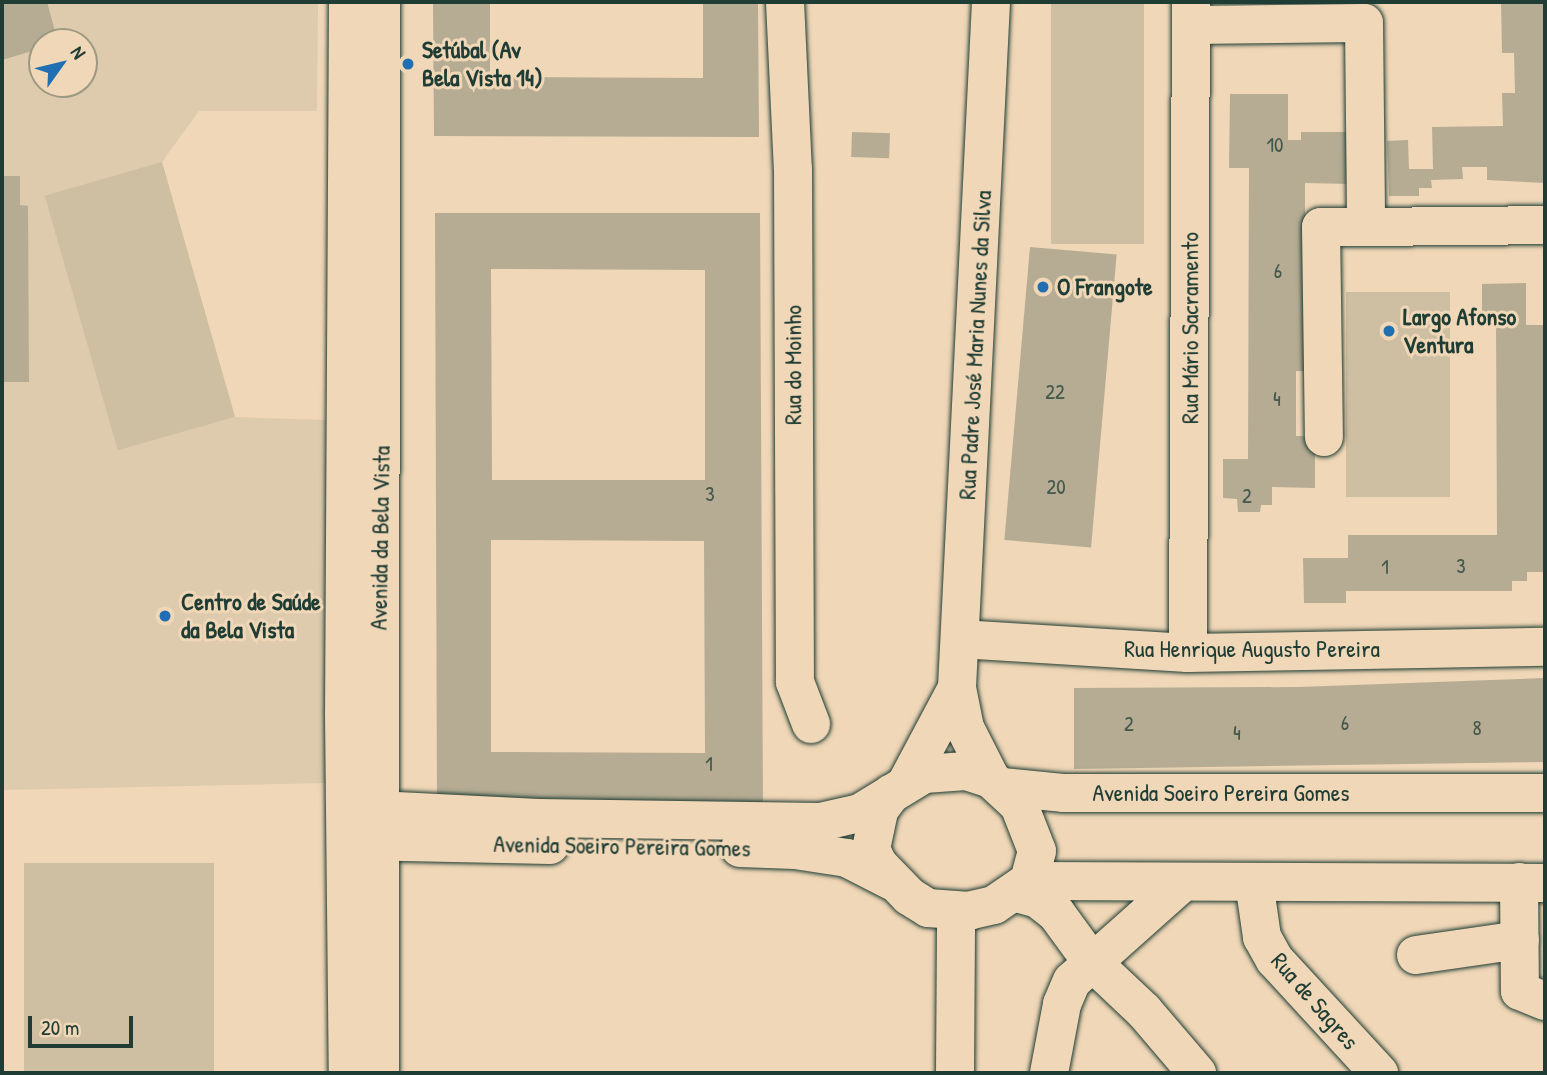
<!DOCTYPE html>
<html>
<head>
<meta charset="utf-8">
<style>
	body { margin:0 }
	#map { position:relative; width:1547px; height:1075px; overflow:hidden; background:#f0d7b7; font-family:"Patrick Hand",sans-serif }
	div>[style] { position:absolute }
	.built>* { inset:0; background:#decaac }
	.green>* { inset:0; background:#cebea2; transform-origin:0 0 }
	.building>* { inset:0; background:#b5ac93; transform-origin:0 0 }
	.roads { filter:drop-shadow(0 0 2px #1f3d34) drop-shadow(0 0 2px #1f3d34) }
	.minor>* { height:38px; margin:-19px; padding:0 19px; transform-origin:19px; border-radius:19px; background:#f0d7b7 }
	.dots>* { width:19px; height:19px; translate:-50% -50%; box-sizing:border-box; border:4px solid #f0d7b7; border-radius:50% }
	span { translate:-50% -50%; white-space:nowrap; text-align:center; line-height:1.15; -webkit-text-stroke:6px #f0d7b7; paint-order:stroke }
	.number-label { font-size:21px; color:#44594c }
	.number-label span { -webkit-text-stroke-width:0 }
	.poi-label { font-size:24px; color:#1f3d34; font-weight:700 }
	.left { translate:0 -50%; text-align:left }
	.street-label { font-size:24px; color:#1f3d34 }
	.frame { position:absolute; inset:0; border:4px solid #1f3d34; pointer-events:none }
	.north { position:absolute; left:28px; top:28px; width:70px; height:70px; box-sizing:border-box; background:#f0d7b7; border:2px solid #9c9983; border-radius:50%; rotate:56deg; font-size:19px; font-weight:700; line-height:28px; text-align:center; color:#1f3d34 }
	.north::after { content:''; display:block; margin:auto; width:24px; height:32px; background:#1f6fb2; clip-path:polygon(50% 0,100% 100%,50% 72%,0 100%) }
	.scale { position:absolute; left:28px; top:1016px; width:105px; height:32px; box-sizing:border-box; border:4px solid #1f3d34; border-top:0; padding-left:9px; font-size:21px; line-height:24px; white-space:nowrap; color:#1f3d34; -webkit-text-stroke:5px #f0d7b7; paint-order:stroke }
</style>
</head>
<body>
<div id="map">
	<div class="built">
		<i style="clip-path:polygon(evenodd,2px 2px,318px 2px,317px 111px,199px 111px,162px 162px,233px 417px,328px 420px,328px 783px,2px 790px,2px 2px,42px 42px,84px 42px,84px 84px,42px 84px,42px 42px)"></i>
	</div>
	<div class="green">
		<i style="left:1051px;top:2px;width:93px;height:242px"></i>
		<i style="left:162px;top:162px;width:265px;height:122px;rotate:74deg"></i>
		<i style="left:1346px;top:292px;width:104px;height:205px"></i>
		<i style="left:214px;top:863px;width:210px;height:190px;rotate:90deg"></i>
	</div>
	<div class="building">
		<i style="clip-path:polygon(2px 2px,47px 2px,58px 42px,42px 42px,42px 48px,2px 60px)"></i>
		<i style="clip-path:polygon(433px 2px,490px 2px,490px 77px,703px 78px,703px 2px,758px 2px,759px 137px,434px 136px)"></i>
		<i style="clip-path:polygon(1501px 2px,1545px 2px,1545px 183px,1487px 180px,1487px 167px,1462px 167px,1463px 179px,1431px 180px,1432px 188px,1419px 188px,1419px 196px,1389px 196px,1387px 141px,1408px 140px,1409px 169px,1433px 169px,1432px 127px,1503px 126px,1502px 93px,1515px 93px,1514px 53px,1502px 53px)"></i>
		<i style="clip-path:polygon(1230px 94px,1288px 94px,1288px 140px,1301px 140px,1301px 132px,1351px 132px,1351px 184px,1305px 183px,1305px 371px,1296px 371px,1296px 436px,1315px 436px,1315px 488px,1272px 487px,1272px 505px,1261px 505px,1260px 512px,1238px 512px,1237px 499px,1223px 498px,1223px 459px,1248px 459px,1249px 168px,1229px 168px)"></i>
		<i style="left:852px;top:132px;width:38px;height:25px;rotate:2deg"></i>
		<i style="clip-path:polygon(2px 176px,20px 176px,20px 205px,28px 206px,29px 382px,2px 382px)"></i>
		<i style="clip-path:polygon(evenodd,435px 213px,760px 213px,763px 811px,437px 811px,435px 213px,491px 269px,705px 270px,705px 480px,492px 480px,491px 269px,435px 213px,491px 540px,704px 541px,705px 753px,491px 752px,491px 540px)"></i>
		<i style="left:1030px;top:247px;width:87px;height:294px;rotate:5deg"></i>
		<i style="clip-path:polygon(1526px 283px,1526px 325px,1545px 325px,1545px 572px,1527px 572px,1527px 581px,1512px 581px,1512px 591px,1346px 591px,1346px 603px,1304px 603px,1303px 558px,1348px 558px,1348px 535px,1497px 535px,1496px 321px,1482px 322px,1482px 284px)"></i>
		<i style="clip-path:polygon(1545px 678px,1545px 762px,1074px 769px,1074px 688px,1299px 687px)"></i>
	</div>
	<div class="roads">
		<div class="minor">
			<i style="left:348px;top:2px;width:712px;rotate:90.32deg"></i>
			<i style="left:344px;top:714px;width:359px;rotate:89.4deg"></i>
			<i style="left:785px;top:2px;width:167px;rotate:87.3deg"></i>
			<i style="left:793px;top:169px;width:513px;rotate:89.78deg"></i>
			<i style="left:795px;top:682px;width:45px;rotate:69.1deg"></i>
			<i style="left:991px;top:2px;width:687px;rotate:92.84deg"></i>
			<i style="left:957px;top:688px;width:41px;rotate:78.7deg"></i>
			<i style="left:965px;top:728px;width:57px;rotate:63deg"></i>
			<i style="left:1191px;top:25px;width:173px;rotate:-0.7deg"></i>
			<i style="left:1364px;top:23px;width:204px;rotate:89.4deg"></i>
			<i style="left:1366px;top:227px;width:45px;rotate:180deg"></i>
			<i style="left:1321px;top:227px;width:210px;rotate:89.2deg"></i>
			<i style="left:1366px;top:227px;width:179px;rotate:-0.6deg"></i>
			<i style="left:960px;top:639px;width:228px;rotate:3.5deg"></i>
			<i style="left:1188px;top:653px;width:357px;rotate:-1deg"></i>
			<i style="left:1188px;top:653px;width:651px;rotate:-89.74deg"></i>
			<i style="left:907px;top:782px;width:106px;rotate:-62deg"></i>
			<i style="left:1002px;top:787px;width:61px;rotate:5.6deg"></i>
			<i style="left:1063px;top:793px;width:482px"></i>
			<i style="left:356px;top:809px;width:183px;rotate:2.8deg"></i>
			<i style="left:539px;top:818px;width:281px;rotate:0.8deg"></i>
			<i style="left:820px;top:822px;width:41px;rotate:-12.7deg"></i>
			<i style="left:860px;top:813px;width:75px;rotate:-31.4deg"></i>
			<i style="left:924px;top:774px;width:42px;rotate:-4.1deg"></i>
			<i style="left:966px;top:771px;width:26px;rotate:18deg"></i>
			<i style="left:991px;top:779px;width:38px;rotate:43deg"></i>
			<i style="left:1019px;top:805px;width:49px;rotate:68.6deg"></i>
			<i style="left:1037px;top:851px;width:31px;rotate:105deg"></i>
			<i style="left:1029px;top:881px;width:42px;rotate:145.6deg"></i>
			<i style="left:994px;top:905px;width:26px;rotate:167deg"></i>
			<i style="left:969px;top:911px;width:41px;rotate:-175.8deg"></i>
			<i style="left:928px;top:908px;width:22px;rotate:-148deg"></i>
			<i style="left:909px;top:896px;width:45px;rotate:-134.1deg"></i>
			<i style="left:878px;top:864px;width:17px;rotate:-115deg"></i>
			<i style="left:871px;top:849px;width:40px;rotate:-78deg"></i>
			<i style="left:879px;top:810px;width:21px;rotate:-53deg"></i>
			<i style="left:355px;top:841px;width:195px;rotate:1.2deg"></i>
			<i style="left:740px;top:848px;width:55px;rotate:2.1deg"></i>
			<i style="left:795px;top:850px;width:53px;rotate:8.7deg"></i>
			<i style="left:847px;top:858px;width:51px;rotate:27.1deg"></i>
			<i style="left:1029px;top:881px;width:516px;rotate:0.22deg"></i>
			<i style="left:1254px;top:882px;width:56px;rotate:81.7deg"></i>
			<i style="left:1262px;top:937px;width:26px;rotate:61deg"></i>
			<i style="left:1275px;top:960px;width:154px;rotate:47.4deg"></i>
			<i style="left:1519px;top:882px;width:109px;rotate:89.5deg"></i>
			<i style="left:1520px;top:991px;width:27px;rotate:22deg"></i>
			<i style="left:1016px;top:893px;width:23px;rotate:15deg"></i>
			<i style="left:1038px;top:899px;width:23px;rotate:38deg"></i>
			<i style="left:1056px;top:913px;width:59px;rotate:53.9deg"></i>
			<i style="left:1091px;top:961px;width:73px;rotate:43.3deg"></i>
			<i style="left:1144px;top:1011px;width:82px;rotate:49.5deg"></i>
			<i style="left:1416px;top:955px;width:105px;rotate:-8.2deg"></i>
			<i style="left:380px;top:1073px;width:1071px;rotate:-89.95deg"></i>
			<i style="left:955px;top:1073px;width:161px;rotate:-89.6deg"></i>
			<i style="left:1049px;top:1073px;width:70px;rotate:-79.3deg"></i>
			<i style="left:1062px;top:1004px;width:25px;rotate:-67deg"></i>
			<i style="left:1072px;top:981px;width:149px;rotate:-41.7deg"></i>
		</div>
	</div>
	<div class="dots">
		<i style="left:408px;top:64px;background:#1f6fb2"></i>
		<i style="left:1043px;top:287px;background:#1f6fb2"></i>
		<i style="left:1389px;top:331px;background:#1f6fb2"></i>
		<i style="left:165px;top:616px;background:#1f6fb2"></i>
	</div>
	<div class="number-label">
		<span style="left:1275px;top:145px">10</span>
		<span style="left:1278px;top:271px">6</span>
		<span style="left:1055px;top:392px">22</span>
		<span style="left:1277px;top:399px">4</span>
		<span style="left:1056px;top:487px">20</span>
		<span style="left:710px;top:494px">3</span>
		<span style="left:1247px;top:496px">2</span>
		<span style="left:1461px;top:566px">3</span>
		<span style="left:1385px;top:567px">1</span>
		<span style="left:1345px;top:723px">6</span>
		<span style="left:1129px;top:724px">2</span>
		<span style="left:1477px;top:728px">8</span>
		<span style="left:1237px;top:733px">4</span>
		<span style="left:709px;top:764px">1</span>
	</div>
	<div class="poi-label">
		<span class="left" style="left:422px;top:64px">Setúbal (Av<br>Bela Vista 14)</span>
		<span class="left" style="left:1057px;top:287px">O Frangote</span>
		<span class="left" style="left:1403px;top:331px">Largo Afonso<br>Ventura</span>
		<span class="left" style="left:181px;top:616px">Centro de Saúde<br>da Bela Vista</span>
	</div>
	<div class="street-label">
		<span style="left:1190px;top:328px;rotate:-90deg">Rua Mário Sacramento</span>
		<span style="left:975px;top:345px;rotate:-87deg">Rua Padre José Maria Nunes da Silva</span>
		<span style="left:793px;top:365px;rotate:-90deg">Rua do Moinho</span>
		<span style="left:380px;top:538px;rotate:-89deg">Avenida da Bela Vista</span>
		<span style="left:1252px;top:649px">Rua Henrique Augusto Pereira</span>
		<span style="left:1221px;top:793px">Avenida Soeiro Pereira Gomes</span>
		<span style="left:622px;top:846px;rotate:1deg">Avenida Soeiro Pereira Gomes</span>
		<span style="left:1315px;top:1001px;rotate:49deg">Rua de Sagres</span>
	</div>
	<div class="frame"></div>
	<div class="north">N</div>
	<div class="scale">20 m</div>
</div>
</body>
</html>
